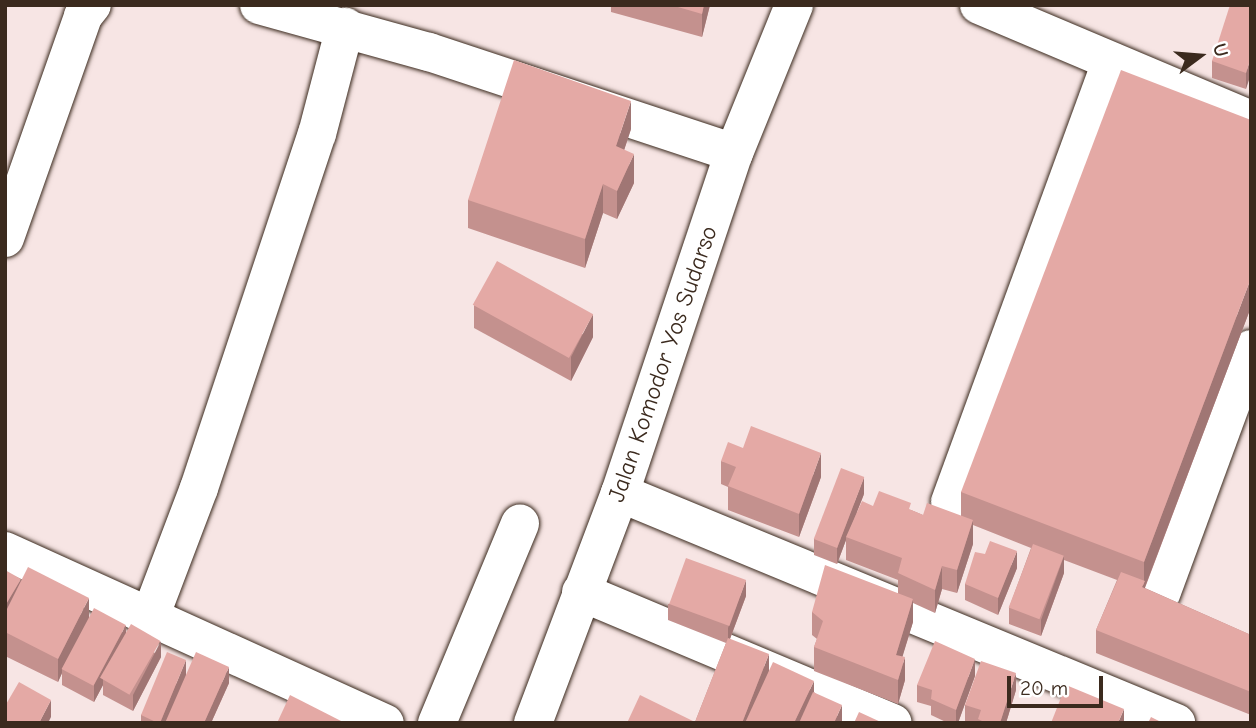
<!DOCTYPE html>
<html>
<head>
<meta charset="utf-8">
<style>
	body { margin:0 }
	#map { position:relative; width:1256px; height:728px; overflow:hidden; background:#f7e5e4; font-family:"Comic Neue",sans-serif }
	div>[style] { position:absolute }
	.roads { filter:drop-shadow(0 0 2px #3b2a1e) drop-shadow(0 0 2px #3b2a1e) }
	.minor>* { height:38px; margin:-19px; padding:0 19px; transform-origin:19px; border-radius:19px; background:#fff }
	.wall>* { inset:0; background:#c4918e }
	.shaded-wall>* { inset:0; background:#a07674 }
	.building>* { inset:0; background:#e4a9a5; transform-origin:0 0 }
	span { translate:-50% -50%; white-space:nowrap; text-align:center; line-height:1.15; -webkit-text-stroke:5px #fff; paint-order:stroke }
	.street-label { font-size:24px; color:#3b2a1e }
	.frame { position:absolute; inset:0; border:7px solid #3b2a1e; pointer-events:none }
	.north { position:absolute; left:1165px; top:21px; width:70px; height:70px; -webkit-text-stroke:5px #fff; paint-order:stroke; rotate:74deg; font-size:19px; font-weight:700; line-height:28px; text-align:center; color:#3b2a1e }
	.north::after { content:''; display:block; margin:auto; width:24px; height:32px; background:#3b2a1e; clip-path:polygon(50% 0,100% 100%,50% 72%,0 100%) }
	.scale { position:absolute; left:1007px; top:676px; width:96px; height:32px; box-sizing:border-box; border:4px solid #3b2a1e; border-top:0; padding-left:9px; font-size:21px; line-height:24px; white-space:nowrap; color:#3b2a1e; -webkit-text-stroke:5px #fff; paint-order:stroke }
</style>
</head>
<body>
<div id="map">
	<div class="roads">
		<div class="minor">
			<i style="left:259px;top:5px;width:176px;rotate:15.5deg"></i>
			<i style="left:429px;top:52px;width:321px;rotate:18.3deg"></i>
			<i style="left:979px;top:5px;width:295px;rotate:22.9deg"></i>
			<i style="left:5px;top:238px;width:235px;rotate:-70.6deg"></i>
			<i style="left:83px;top:16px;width:14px;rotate:-51deg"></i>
			<i style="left:620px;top:493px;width:602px;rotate:22.47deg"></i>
			<i style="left:950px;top:502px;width:469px;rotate:-69.9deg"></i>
			<i style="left:5px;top:551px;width:417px;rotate:24.4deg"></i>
			<i style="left:581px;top:592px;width:338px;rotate:22.8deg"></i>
			<i style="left:1161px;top:594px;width:261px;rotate:-69.8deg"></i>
			<i style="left:150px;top:617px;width:138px;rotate:-69.2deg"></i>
			<i style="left:199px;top:488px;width:373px;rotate:-71.6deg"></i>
			<i style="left:317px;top:134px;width:111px;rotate:-75.3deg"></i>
			<i style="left:437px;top:723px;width:216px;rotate:-67.4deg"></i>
			<i style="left:533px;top:723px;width:246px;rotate:-69.3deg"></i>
			<i style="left:620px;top:493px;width:359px;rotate:-71.5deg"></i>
			<i style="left:734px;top:153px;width:160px;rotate:-67.9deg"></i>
		</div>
	</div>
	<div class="wall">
		<i style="clip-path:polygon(611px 5px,710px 5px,702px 37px,611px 12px)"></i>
		<i style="clip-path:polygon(1251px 5px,1246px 89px,1212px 78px,1212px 61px)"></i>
		<i style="clip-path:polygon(631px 129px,624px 150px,634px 183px,617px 219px,603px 213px,585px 268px,468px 228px,468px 200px)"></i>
		<i style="clip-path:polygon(474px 305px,593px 337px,571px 381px,474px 328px)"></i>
		<i style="clip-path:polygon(1251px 307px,1145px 588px,1251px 635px,1251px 715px,1096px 653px,1096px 630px,1117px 580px,1064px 560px,1064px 573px,1041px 636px,1009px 624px,1009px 608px,1031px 548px,973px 525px,973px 544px,957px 593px,942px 589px,935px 613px,913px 603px,913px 622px,902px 657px,905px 680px,898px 704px,814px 671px,814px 647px,817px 639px,812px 635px,812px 612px,898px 593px,898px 580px,846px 560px,846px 540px,837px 564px,814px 555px,814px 539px,864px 494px,857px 512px,873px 506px,911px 510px,923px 515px,961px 516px,961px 492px)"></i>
		<i style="clip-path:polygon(721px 461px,821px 477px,799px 537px,728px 510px,728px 487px,721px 484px)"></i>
		<i style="clip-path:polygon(985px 554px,1017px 568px,998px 615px,965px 600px,965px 584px)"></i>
		<i style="clip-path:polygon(5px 570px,21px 583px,89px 619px,126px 634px,161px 657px,133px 711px,103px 695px,103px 685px,94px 702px,62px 685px,62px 673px,58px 682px,5px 656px)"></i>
		<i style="clip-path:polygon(746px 596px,730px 639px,769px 671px,814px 692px,842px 721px,627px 723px,695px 722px,726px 643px,668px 620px,668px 604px)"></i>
		<i style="clip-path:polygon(186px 675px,229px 683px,211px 723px,141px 723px,141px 715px)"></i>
		<i style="clip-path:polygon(975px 676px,958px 723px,948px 723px,931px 715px,931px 706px,917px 702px,917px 685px)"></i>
		<i style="clip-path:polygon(1016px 690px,1006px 723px,969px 723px,965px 721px,965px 705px)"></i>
	</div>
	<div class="shaded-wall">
		<i style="clip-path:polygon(704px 5px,710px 5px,702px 37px,702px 14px)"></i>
		<i style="clip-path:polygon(1251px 57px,1251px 74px,1246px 89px,1246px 73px)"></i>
		<i style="clip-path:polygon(631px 101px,631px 129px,616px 175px,616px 146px)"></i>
		<i style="clip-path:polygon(634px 154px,634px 183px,617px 219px,617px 191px)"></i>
		<i style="clip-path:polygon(603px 184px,603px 213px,585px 268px,585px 239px)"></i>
		<i style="clip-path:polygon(1251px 278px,1251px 307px,1145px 587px,1145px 604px,1142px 587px,1144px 584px,1144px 562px)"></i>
		<i style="clip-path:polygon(593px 314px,593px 337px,571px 381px,571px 357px)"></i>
		<i style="clip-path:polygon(821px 453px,821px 477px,799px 537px,799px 514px)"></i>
		<i style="clip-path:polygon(864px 477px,864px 494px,847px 537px,846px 537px,846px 540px,837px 564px,837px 548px)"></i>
		<i style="clip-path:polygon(973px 520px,973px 544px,957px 593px,957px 570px)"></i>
		<i style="clip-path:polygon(1017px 551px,1017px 568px,998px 615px,998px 598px)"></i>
		<i style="clip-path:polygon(1064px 556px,1064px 573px,1041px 636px,1041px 620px)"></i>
		<i style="clip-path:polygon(942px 566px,942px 589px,935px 613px,935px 590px)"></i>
		<i style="clip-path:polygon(21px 579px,21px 596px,5px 623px,5px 606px)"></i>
		<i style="clip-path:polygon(746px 580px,746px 596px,728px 644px,728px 628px)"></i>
		<i style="clip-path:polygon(89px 598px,89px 621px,62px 669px,62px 673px,58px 682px,58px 659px)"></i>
		<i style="clip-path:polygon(913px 599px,913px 622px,896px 678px,896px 655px)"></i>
		<i style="clip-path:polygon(126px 625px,126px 641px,103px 679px,103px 685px,94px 702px,94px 685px)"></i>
		<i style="clip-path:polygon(161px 641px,161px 657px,133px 711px,133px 695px)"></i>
		<i style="clip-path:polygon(769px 654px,769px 671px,749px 723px,742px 723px)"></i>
		<i style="clip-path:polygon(905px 657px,905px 680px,898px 704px,898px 680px)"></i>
		<i style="clip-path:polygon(975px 659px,975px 676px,958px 723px,956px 723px,956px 710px)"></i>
		<i style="clip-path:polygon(186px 660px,186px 676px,166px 723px,160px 723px)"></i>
		<i style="clip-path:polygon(229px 667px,229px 683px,211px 723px,204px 723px)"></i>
		<i style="clip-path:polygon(1016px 673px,1016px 690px,1006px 723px,1000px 723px)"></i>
		<i style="clip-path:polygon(814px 681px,814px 697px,802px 723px,794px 723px)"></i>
		<i style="clip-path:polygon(51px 700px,51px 717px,48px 723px,39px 723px)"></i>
		<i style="clip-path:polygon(842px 705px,842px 721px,841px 723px,834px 723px)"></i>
		<i style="clip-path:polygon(1124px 709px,1124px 723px,1118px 723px)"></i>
	</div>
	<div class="building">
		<i style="clip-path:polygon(671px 5px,704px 5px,702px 14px)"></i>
		<i style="clip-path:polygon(1230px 5px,1251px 5px,1251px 57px,1246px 73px,1212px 61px)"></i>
		<i style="clip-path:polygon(514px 60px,631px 101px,616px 146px,634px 154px,617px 191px,603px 184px,585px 239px,468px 200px)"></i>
		<i style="clip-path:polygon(1121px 70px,1251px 120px,1251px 278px,1144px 562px,961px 492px)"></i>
		<i style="left:497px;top:261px;width:110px;height:50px;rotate:29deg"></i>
		<i style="clip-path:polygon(751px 426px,821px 453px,799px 514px,728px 486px,736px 467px,721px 461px,728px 442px,743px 448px)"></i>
		<i style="left:841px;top:468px;width:25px;height:76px;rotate:21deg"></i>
		<i style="clip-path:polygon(879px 491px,911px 503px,909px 509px,923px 515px,927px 503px,973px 520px,957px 570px,942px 566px,935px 590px,898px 573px,902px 558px,846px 537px,862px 501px,873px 506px)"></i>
		<i style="clip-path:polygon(990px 541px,1017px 551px,998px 598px,965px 584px,975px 552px,985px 554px)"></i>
		<i style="left:1033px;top:544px;width:33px;height:68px;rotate:21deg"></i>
		<i style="left:686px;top:558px;width:64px;height:49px;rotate:20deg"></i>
		<i style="clip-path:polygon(825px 565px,913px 599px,896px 655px,905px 657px,898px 680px,814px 647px,823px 621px,812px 612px)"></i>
		<i style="clip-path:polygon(28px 567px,89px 598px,58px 659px,5px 632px,5px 613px)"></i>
		<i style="clip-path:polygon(5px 570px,21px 579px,5px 606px)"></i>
		<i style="clip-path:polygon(1121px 572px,1145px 581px,1142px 587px,1251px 635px,1251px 692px,1096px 630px)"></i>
		<i style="left:94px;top:608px;width:36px;height:69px;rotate:28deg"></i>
		<i style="left:131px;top:624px;width:34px;height:62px;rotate:30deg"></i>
		<i style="clip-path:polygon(728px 638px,769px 654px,742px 723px,697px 723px,695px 722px)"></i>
		<i style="clip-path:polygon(935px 641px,975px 659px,956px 710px,931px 699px,932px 690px,917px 685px)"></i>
		<i style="clip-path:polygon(167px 652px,186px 660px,160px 723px,158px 723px,141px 715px)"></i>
		<i style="clip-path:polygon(196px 652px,229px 667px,204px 723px,165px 723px)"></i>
		<i style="clip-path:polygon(981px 661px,1016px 673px,1000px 723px,986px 723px,978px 719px,981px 710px,965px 705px)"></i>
		<i style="clip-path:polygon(773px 662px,814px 681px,794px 723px,745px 723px)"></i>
		<i style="clip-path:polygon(19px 682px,51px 700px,39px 723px,5px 723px,5px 706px)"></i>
		<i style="clip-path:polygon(1066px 685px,1124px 709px,1118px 723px,1051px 723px)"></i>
		<i style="clip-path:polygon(813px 692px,842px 705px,834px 723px,799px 723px)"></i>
		<i style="clip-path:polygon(290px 695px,345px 723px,277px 723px)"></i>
		<i style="clip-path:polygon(640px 695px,697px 723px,627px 723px)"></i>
		<i style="clip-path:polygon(859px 712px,883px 723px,854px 723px)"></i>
		<i style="clip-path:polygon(1151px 717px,1163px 723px,1148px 723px)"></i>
	</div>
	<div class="street-label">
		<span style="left:663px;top:364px;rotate:-71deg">Jalan Komodor Yos Sudarso</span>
	</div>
	<div class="frame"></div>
	<div class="north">U</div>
	<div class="scale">20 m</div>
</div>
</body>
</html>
